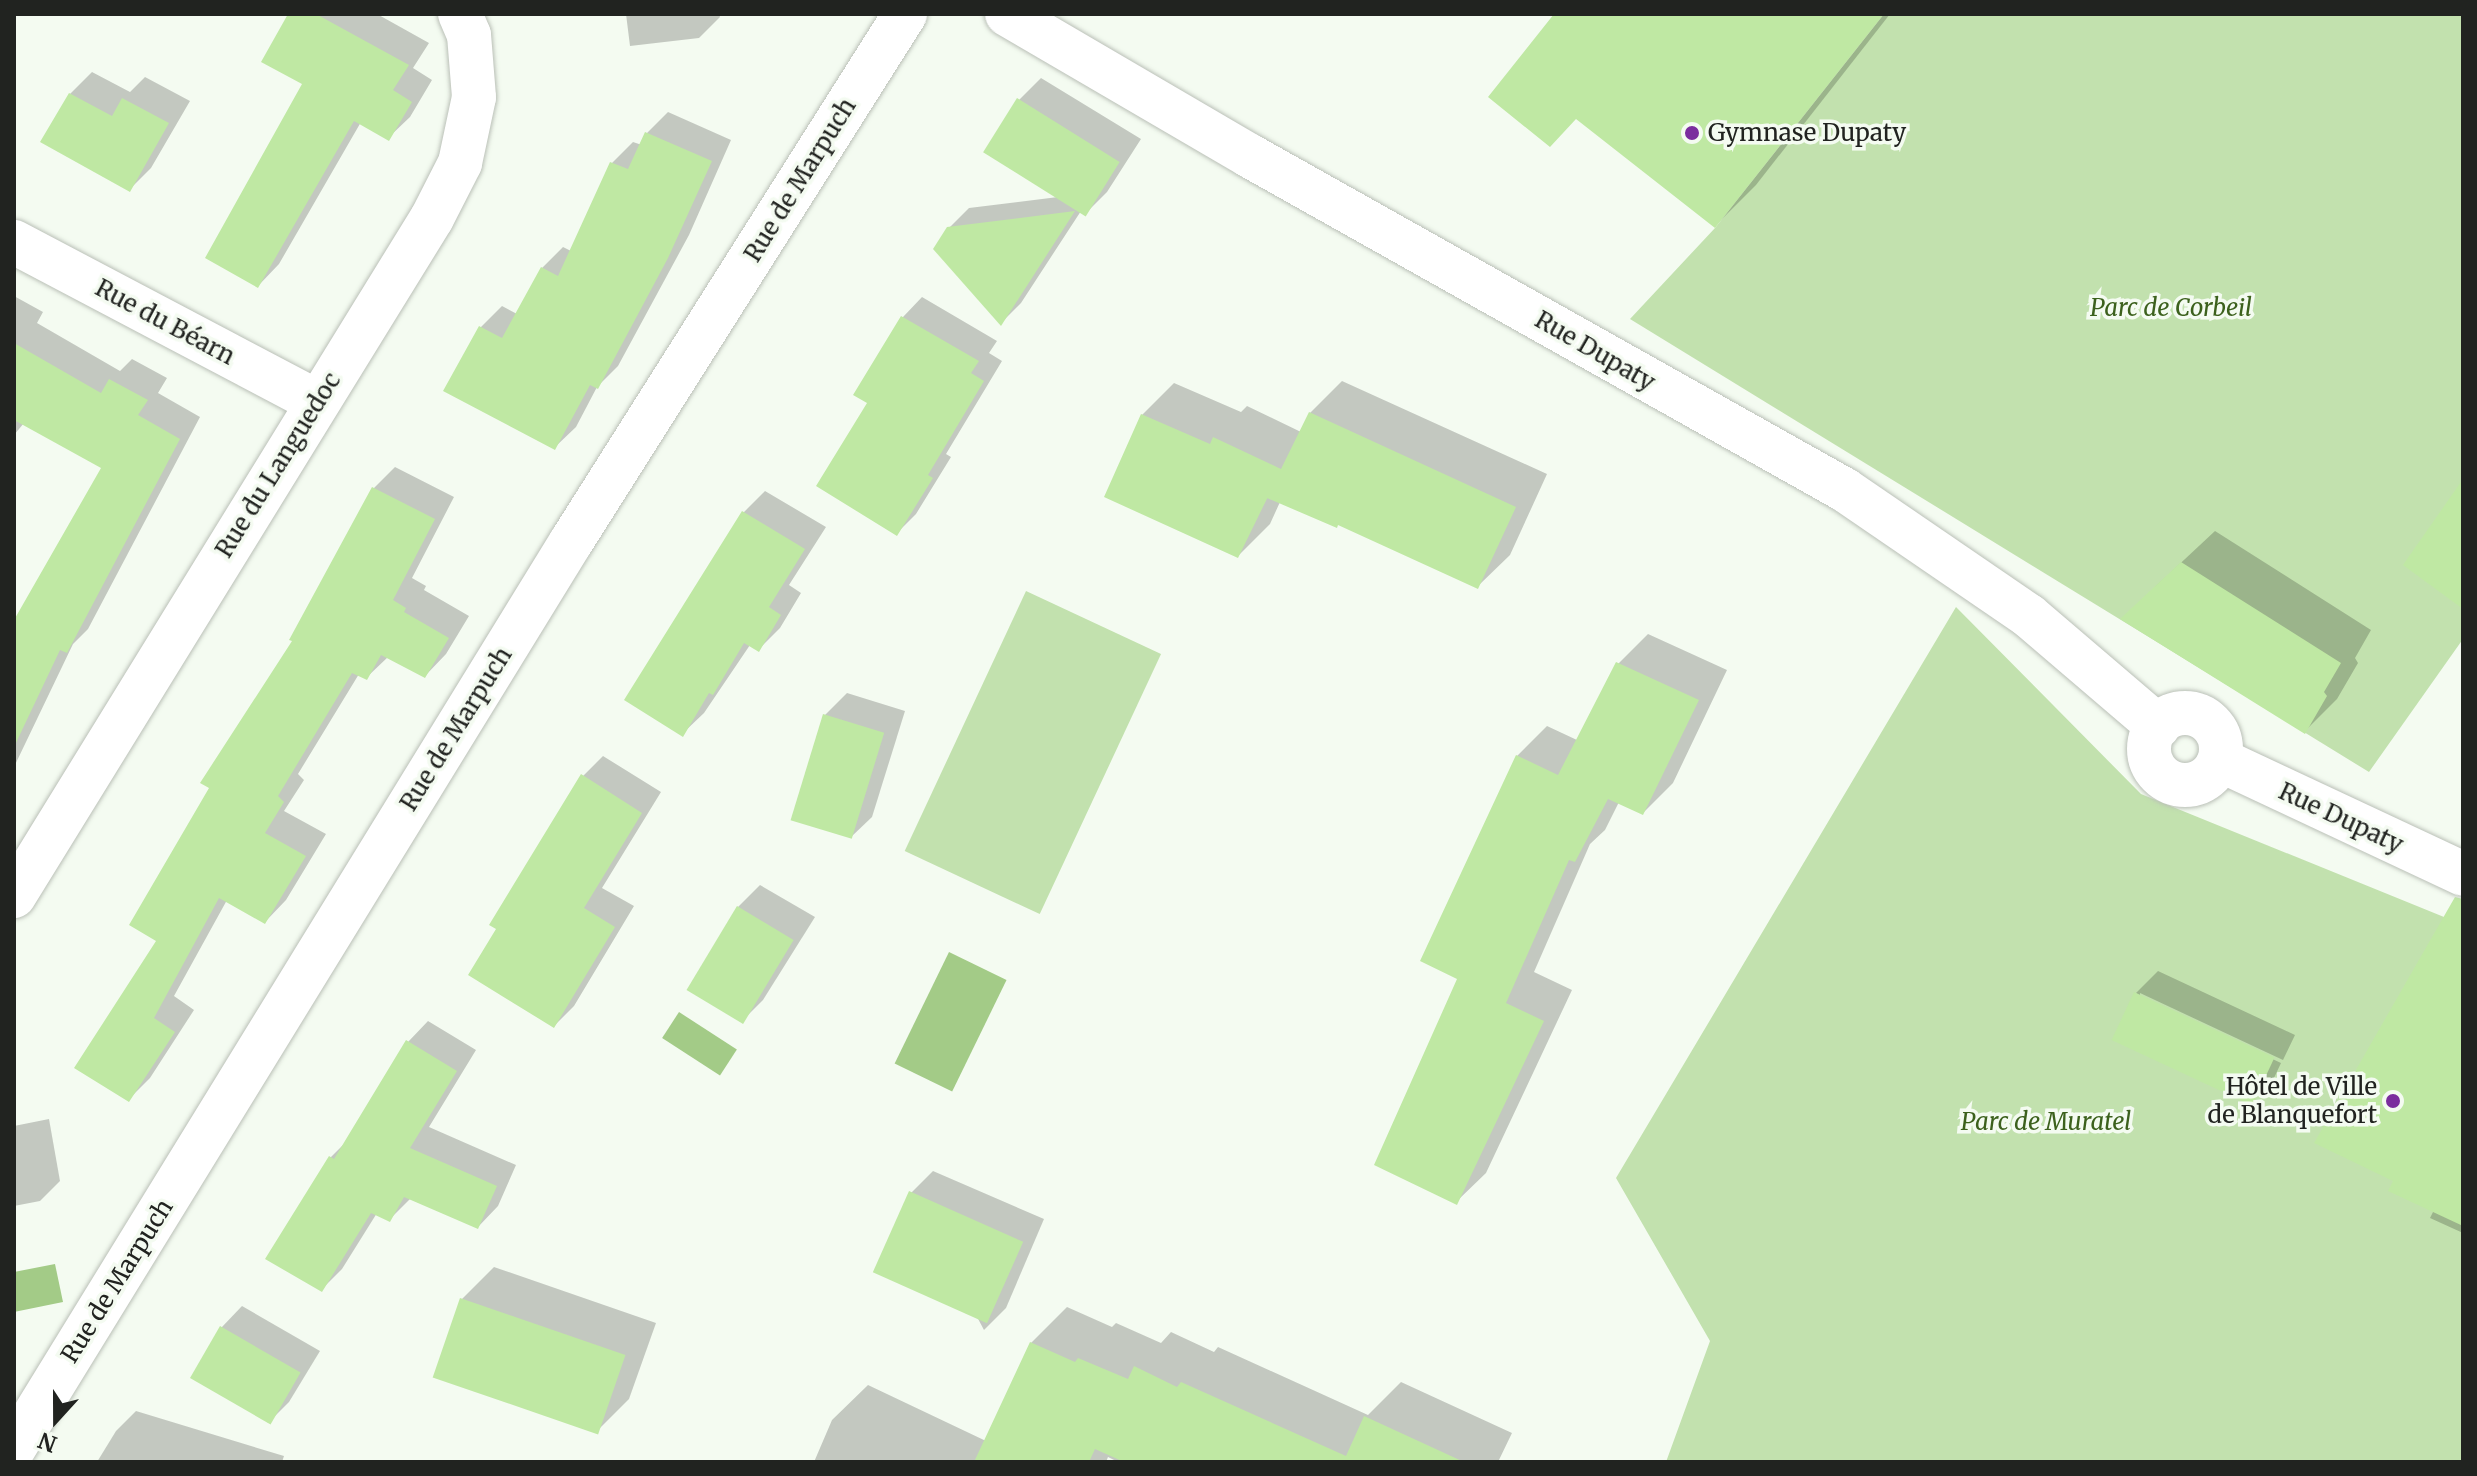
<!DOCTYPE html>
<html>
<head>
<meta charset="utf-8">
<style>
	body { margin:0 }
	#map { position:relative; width:2477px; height:1476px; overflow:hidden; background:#f4fbf1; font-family:Merriweather,serif }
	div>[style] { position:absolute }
	.green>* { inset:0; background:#c2e1ae; transform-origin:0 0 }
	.water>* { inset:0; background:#a3cb87; transform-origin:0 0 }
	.shadow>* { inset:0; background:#0003 }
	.building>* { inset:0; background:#bfe8a3; transform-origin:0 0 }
	.roads { filter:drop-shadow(0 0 2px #bac0b7) drop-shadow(0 0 2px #bac0b7) }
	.minor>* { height:44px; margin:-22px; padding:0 22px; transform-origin:22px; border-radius:22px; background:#fff }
	.minor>.ring { margin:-22px; padding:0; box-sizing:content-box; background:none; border:44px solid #fff; border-radius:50% }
	.dots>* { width:22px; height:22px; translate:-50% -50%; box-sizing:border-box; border:4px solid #f4fbf1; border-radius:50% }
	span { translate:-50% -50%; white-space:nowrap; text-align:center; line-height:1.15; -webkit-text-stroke:7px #f4fbf1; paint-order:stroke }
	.poi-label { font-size:24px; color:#212320 }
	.left { translate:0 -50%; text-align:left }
	.right { translate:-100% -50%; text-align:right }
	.street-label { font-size:24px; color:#212320 }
	.park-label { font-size:24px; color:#3c611d; font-style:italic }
	.frame { position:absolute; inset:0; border:16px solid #212320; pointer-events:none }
	.north { position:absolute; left:16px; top:1380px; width:80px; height:80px; -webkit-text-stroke:6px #f4fbf1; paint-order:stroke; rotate:201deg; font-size:22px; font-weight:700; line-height:32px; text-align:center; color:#212320 }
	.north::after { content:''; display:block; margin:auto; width:28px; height:36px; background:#212320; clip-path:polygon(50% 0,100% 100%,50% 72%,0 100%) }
</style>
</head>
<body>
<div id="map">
	<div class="green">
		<i style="clip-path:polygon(1884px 14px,2463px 14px,2463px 639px,2369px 772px,1630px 319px,1715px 228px)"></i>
		<i style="left:1026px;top:591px;width:149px;height:287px;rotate:25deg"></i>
		<i style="clip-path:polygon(1956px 607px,2141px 794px,2444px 917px,2463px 930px,2463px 1462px,1666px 1462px,1710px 1341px,1616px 1178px)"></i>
	</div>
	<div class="water">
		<i style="left:949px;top:952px;width:64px;height:124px;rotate:26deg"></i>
		<i style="left:679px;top:1012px;width:69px;height:31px;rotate:33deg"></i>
		<i style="clip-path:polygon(55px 1264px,63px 1302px,14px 1312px,14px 1272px)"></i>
	</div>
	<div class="shadow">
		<i style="clip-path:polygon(290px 14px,377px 14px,429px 43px,413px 68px,432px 80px,410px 117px,388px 138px,361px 122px,279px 264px,258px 286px,305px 83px)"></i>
		<i style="clip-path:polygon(626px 14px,719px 14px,720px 17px,699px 38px,630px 46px)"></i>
		<i style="clip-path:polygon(1557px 14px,1890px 14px,1756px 185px,1715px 226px,1577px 117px)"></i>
		<i style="clip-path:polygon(92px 72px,130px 92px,145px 77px,190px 101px,151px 168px,129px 190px,70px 94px)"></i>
		<i style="clip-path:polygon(1041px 78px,1141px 139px,1107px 192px,1085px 214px,1081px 211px,1021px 303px,1001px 323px,949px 228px,969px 208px,1058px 197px,1019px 100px)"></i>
		<i style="clip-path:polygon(668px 112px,731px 140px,689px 235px,618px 366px,597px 387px,576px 427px,554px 448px,446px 391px,481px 327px,502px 306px,517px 314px,542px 268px,563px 247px,571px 251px,612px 163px,633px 142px,642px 145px,647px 133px)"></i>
		<i style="clip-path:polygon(14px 296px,43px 312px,37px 323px,120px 371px,132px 359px,167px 378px,158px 393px,200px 417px,88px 629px,73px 644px,14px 767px,14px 624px,104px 468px,24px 423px,14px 435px)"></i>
		<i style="clip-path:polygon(922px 297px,997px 341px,989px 353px,1002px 361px,946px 454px,951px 457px,916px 514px,896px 534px,869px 402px,856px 394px,903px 317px)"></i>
		<i style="clip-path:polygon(1342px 381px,1547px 474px,1510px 555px,1477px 587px,1339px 523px,1280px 502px,1270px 524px,1238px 556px,1142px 415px,1174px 383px,1241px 412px,1247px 406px,1301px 432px,1310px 413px)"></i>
		<i style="clip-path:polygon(395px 467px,454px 497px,412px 578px,426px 586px,424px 590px,469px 616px,446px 654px,425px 676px,388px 657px,366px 678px,359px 674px,298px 774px,304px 780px,284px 811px,326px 834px,286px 900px,265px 922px,227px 900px,174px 996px,194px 1010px,150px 1078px,128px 1100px,159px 941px,295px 641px,292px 639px,374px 488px)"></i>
		<i style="clip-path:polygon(765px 491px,826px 527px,789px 585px,801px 593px,780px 628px,758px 650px,750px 645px,704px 713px,682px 734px,743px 513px)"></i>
		<i style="clip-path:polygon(2215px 531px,2371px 630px,2355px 658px,2358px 663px,2337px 699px,2305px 731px,2155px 587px)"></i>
		<i style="clip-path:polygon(1648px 634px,1727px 670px,1673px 783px,1643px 813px,1619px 802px,1605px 830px,1590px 844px,1534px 972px,1572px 990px,1486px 1173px,1456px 1202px,1460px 978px,1517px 756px,1547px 726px,1577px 740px,1618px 664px)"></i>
		<i style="clip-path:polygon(847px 693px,905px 711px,872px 817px,850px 838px,825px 715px)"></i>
		<i style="clip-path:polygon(603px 756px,661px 792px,602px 888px,634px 906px,574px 1006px,554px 1026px,583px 776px)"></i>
		<i style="clip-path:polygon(760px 885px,815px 917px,763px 1000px,741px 1022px,738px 907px)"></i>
		<i style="clip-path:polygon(2463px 901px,2463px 1233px,2430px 1218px,2434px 1210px)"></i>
		<i style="clip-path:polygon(2158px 971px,2295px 1035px,2283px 1060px,2140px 993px,2140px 997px,2281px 1063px,2274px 1078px,2252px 1100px,2136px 993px)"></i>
		<i style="clip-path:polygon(428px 1021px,476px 1050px,429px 1127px,516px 1165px,498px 1206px,478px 1227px,410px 1199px,389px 1220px,377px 1213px,342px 1269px,321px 1290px,330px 1158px,348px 1140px,408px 1042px)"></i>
		<i style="clip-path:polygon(49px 1119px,60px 1181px,40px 1201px,14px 1206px,14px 1126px)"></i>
		<i style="clip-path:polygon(933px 1171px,1044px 1219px,1006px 1308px,984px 1330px,911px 1193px)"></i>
		<i style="clip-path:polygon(494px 1267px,656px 1323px,629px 1399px,597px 1431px,462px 1299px)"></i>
		<i style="clip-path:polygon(242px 1306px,320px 1351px,289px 1402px,268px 1423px,221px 1328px)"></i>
		<i style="clip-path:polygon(1067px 1307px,1112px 1327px,1116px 1323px,1161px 1343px,1171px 1332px,1214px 1352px,1218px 1347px,1368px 1415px,1401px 1382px,1512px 1433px,1498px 1462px,1118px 1462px,1108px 1457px,1106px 1462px,814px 1462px,832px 1420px,868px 1385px,986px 1441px,1031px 1343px)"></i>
		<i style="clip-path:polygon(136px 1411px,284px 1456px,282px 1462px,97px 1462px,116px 1431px)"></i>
	</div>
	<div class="building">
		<i style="clip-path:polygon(288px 14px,316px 14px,409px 65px,393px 90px,412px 102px,389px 141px,354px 121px,258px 288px,205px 258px,302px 84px,261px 62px)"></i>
		<i style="clip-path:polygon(1554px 14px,1884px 14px,1715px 228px,1576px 119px,1550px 147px,1488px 97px)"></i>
		<i style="clip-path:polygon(69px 93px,112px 116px,122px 98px,169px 123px,130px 192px,40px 142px)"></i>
		<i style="left:1017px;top:98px;width:121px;height:64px;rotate:32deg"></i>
		<i style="clip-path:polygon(645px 132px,712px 161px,668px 258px,598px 389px,590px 385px,555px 450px,443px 391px,479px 326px,502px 338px,541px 267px,558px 276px,610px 162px,628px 169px)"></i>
		<i style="clip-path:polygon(1075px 211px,1001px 326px,933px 249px,947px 227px)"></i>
		<i style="clip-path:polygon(901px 316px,979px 361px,971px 373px,984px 381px,928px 475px,933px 478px,897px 536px,816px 486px,867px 403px,853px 395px)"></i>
		<i style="clip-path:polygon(14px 343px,101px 393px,109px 379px,148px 400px,138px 415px,180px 439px,67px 653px,60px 650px,14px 747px,14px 620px,101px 468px,14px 420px)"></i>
		<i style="clip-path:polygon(1309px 412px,1516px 507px,1478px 589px,1338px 525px,1337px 528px,1267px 498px,1280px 472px,1238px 558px,1104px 497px,1141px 414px,1210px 444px,1213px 437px,1281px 469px)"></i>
		<i style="clip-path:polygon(2463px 479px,2463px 609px,2403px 565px)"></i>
		<i style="clip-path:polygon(372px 487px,435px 519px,393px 600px,406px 608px,404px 612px,449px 638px,425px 678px,381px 655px,367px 680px,352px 673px,278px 796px,284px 802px,265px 833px,306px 856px,265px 924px,219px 898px,154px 1018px,175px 1032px,129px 1102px,74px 1068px,156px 941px,129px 925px,209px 788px,200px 783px,292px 641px,289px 640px)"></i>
		<i style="clip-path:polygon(742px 511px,805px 549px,769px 607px,781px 615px,759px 652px,744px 643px,713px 695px,709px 693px,683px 737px,624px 700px)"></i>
		<i style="clip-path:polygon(2181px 562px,2341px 663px,2324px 692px,2327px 696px,2305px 734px,2120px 619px)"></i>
		<i style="clip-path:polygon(1616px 662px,1699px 700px,1643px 815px,1608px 799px,1575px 862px,1569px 860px,1506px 1003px,1544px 1021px,1457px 1205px,1374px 1165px,1457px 979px,1420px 961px,1516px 755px,1558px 775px)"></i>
		<i style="left:823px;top:714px;width:64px;height:111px;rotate:17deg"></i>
		<i style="clip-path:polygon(581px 774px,642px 813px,584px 908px,615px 927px,554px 1028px,468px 975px,496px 929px,489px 925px)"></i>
		<i style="clip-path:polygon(2455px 897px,2463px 899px,2463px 1226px,2388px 1191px,2393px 1181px,2314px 1143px)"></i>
		<i style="left:737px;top:906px;width:66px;height:98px;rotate:31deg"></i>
		<i style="left:2134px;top:992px;width:155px;height:53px;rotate:25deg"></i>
		<i style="clip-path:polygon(406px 1040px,457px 1071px,410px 1148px,497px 1186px,478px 1229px,404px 1197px,390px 1222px,371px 1213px,322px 1292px,265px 1259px,329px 1156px,334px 1159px)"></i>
		<i style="left:909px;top:1191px;width:125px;height:89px;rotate:24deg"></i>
		<i style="left:460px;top:1298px;width:175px;height:84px;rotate:19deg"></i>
		<i style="left:220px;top:1326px;width:93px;height:60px;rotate:30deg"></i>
		<i style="clip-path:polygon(1030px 1342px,1075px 1362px,1078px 1358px,1128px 1379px,1134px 1366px,1177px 1387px,1181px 1382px,1346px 1456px,1364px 1416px,1464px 1462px,1124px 1462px,1095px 1449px,1089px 1462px,974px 1462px)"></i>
	</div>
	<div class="roads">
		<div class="minor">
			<i style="left:1007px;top:14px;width:281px;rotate:30.3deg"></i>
			<i style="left:1250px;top:156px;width:682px;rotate:29.31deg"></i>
			<i style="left:1845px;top:490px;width:223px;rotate:34.4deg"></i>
			<i style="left:2029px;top:616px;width:170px;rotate:40.5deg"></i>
			<i style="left:14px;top:242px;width:343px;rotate:27.8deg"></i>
			<i class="ring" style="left:2149px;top:713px;width:28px;height:28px"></i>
			<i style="left:2220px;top:760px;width:268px;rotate:25.1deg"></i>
			<i style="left:14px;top:896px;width:796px;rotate:-58.35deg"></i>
			<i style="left:432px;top:218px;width:62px;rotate:-63deg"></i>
			<i style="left:460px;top:163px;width:67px;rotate:-78deg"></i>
			<i style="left:474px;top:97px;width:62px;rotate:-94.6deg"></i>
			<i style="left:469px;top:35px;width:23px;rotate:-113deg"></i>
			<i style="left:14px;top:1448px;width:1064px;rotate:-58.42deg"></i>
			<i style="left:571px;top:542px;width:625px;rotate:-57.68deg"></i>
		</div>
	</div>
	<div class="dots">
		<i style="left:1692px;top:133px;background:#7b2d9e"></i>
		<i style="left:2393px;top:1101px;background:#7b2d9e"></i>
	</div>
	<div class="poi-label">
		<span class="left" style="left:1708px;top:133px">Gymnase Dupaty</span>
		<span class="right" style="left:2377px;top:1101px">Hôtel de Ville<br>de Blanquefort</span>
	</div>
	<div class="street-label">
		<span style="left:800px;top:180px;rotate:-58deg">Rue de Marpuch</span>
		<span style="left:165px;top:322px;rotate:28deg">Rue du Béarn</span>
		<span style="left:1595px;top:351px;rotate:30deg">Rue Dupaty</span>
		<span style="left:278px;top:465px;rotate:-58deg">Rue du Languedoc</span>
		<span style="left:456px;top:729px;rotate:-58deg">Rue de Marpuch</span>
		<span style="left:2341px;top:818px;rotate:25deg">Rue Dupaty</span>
		<span style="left:117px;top:1281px;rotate:-58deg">Rue de Marpuch</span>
	</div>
	<div class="park-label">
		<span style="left:2171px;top:308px">Parc de Corbeil</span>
		<span style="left:2046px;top:1122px">Parc de Muratel</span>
	</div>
	<div class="frame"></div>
	<div class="north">N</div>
</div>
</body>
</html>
